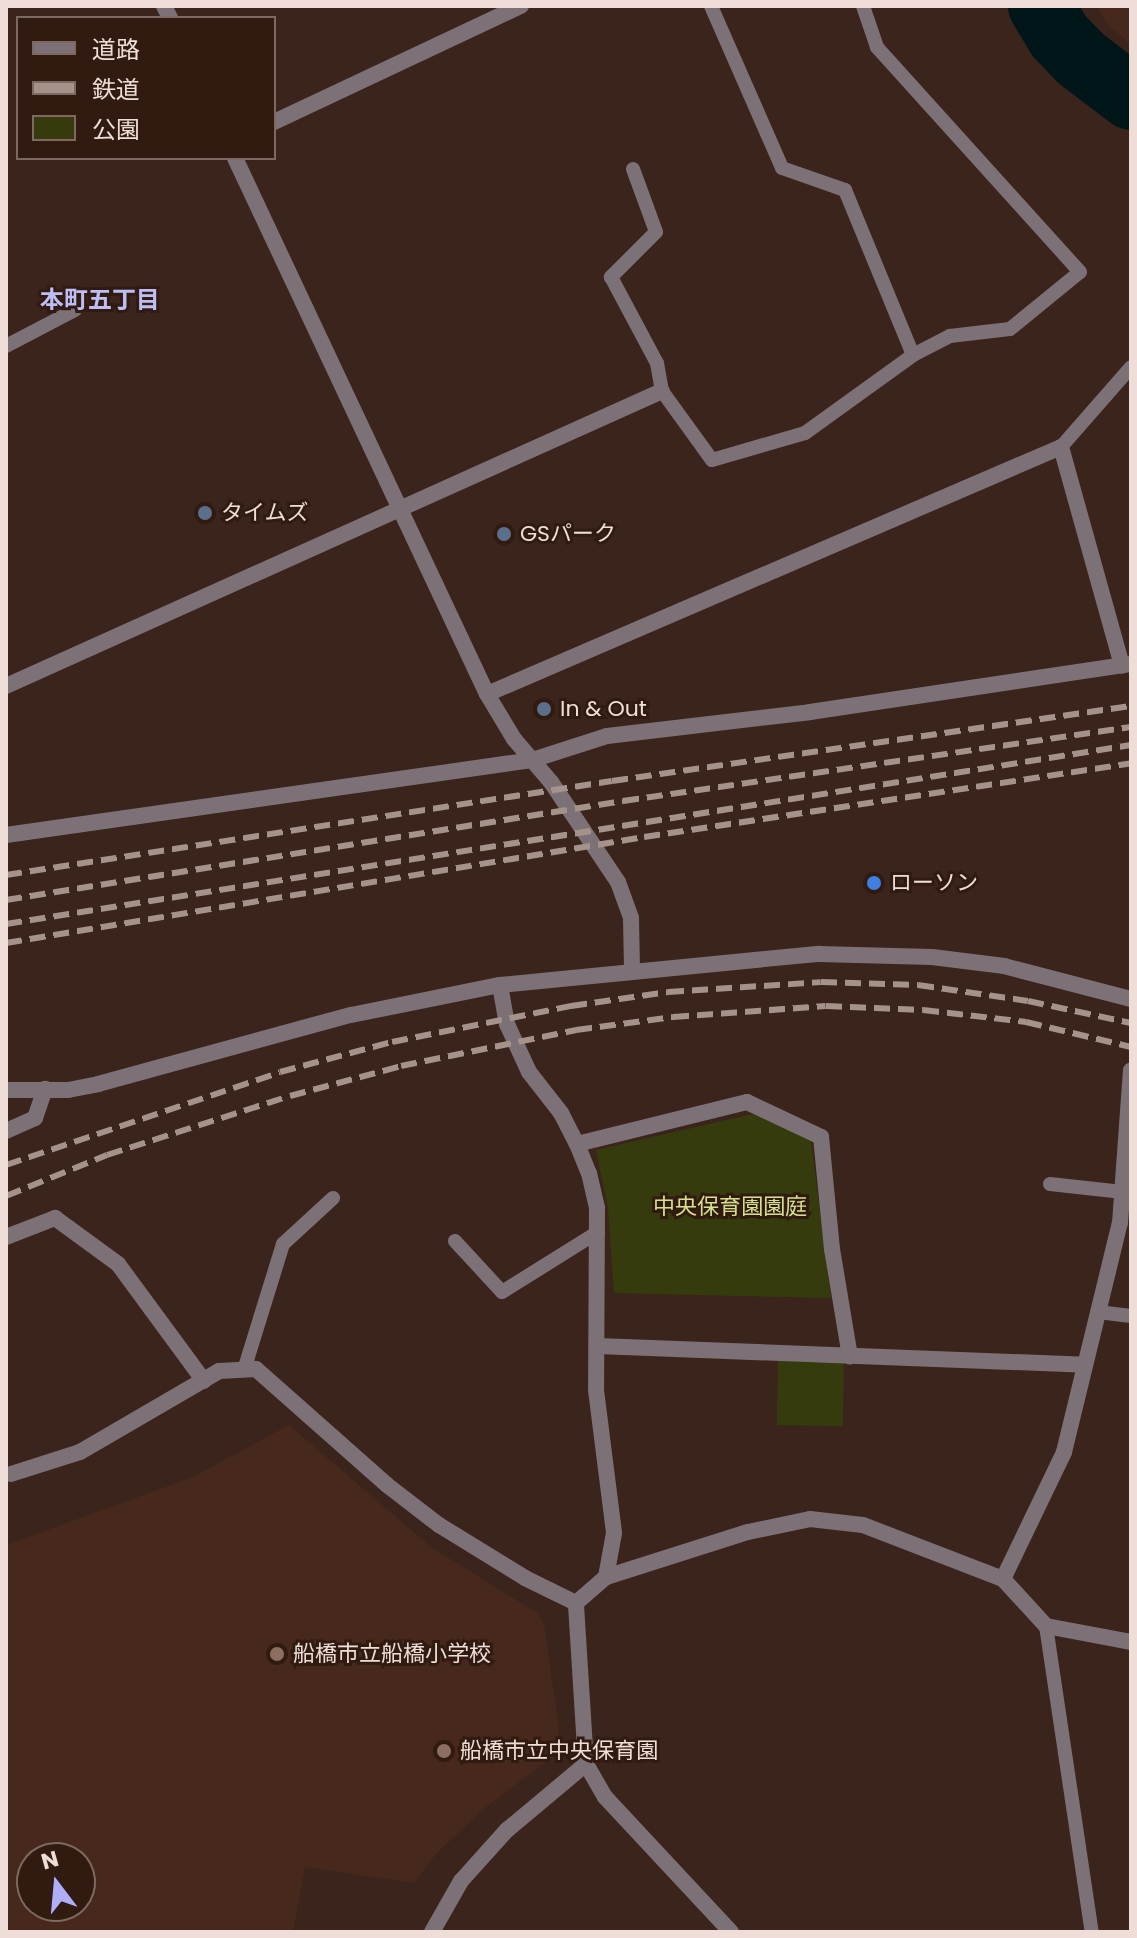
<!DOCTYPE html>
<html>
<head>
<meta charset="utf-8">
<style>
	body { margin:0 }
	#map { position:relative; width:1137px; height:1938px; overflow:hidden; background:#3b241b; font-family:Poppins,"Noto Sans JP",sans-serif }
	div>[style] { position:absolute }
	.built>* { inset:0; background:#46291c }
	.green>* { inset:0; background:#363b0e; transform-origin:0 0 }
	.river>* { height:66px; margin:-33px; padding:0 33px; transform-origin:33px; border-radius:33px; background:#001618 }
	.service>* { height:14px; margin:-7px; padding:0 7px; transform-origin:7px; border-radius:7px; background:#7d7178 }
	.minor>* { height:16px; margin:-8px; padding:0 8px; transform-origin:8px; border-radius:8px; background:#7d7178 }
	.tertiary>* { height:16px; margin:-8px; padding:0 8px; transform-origin:8px; border-radius:8px; background:#7d7178 }
	.rail>* { height:6px; margin-top:-3px; transform-origin:0; background:repeating-linear-gradient(90deg,#a5928a 0 16px,transparent 0 24px) }
	.dots>* { width:22px; height:22px; translate:-50% -50%; box-sizing:border-box; border:4px solid #311b11; border-radius:50% }
	span { translate:-50% -50%; white-space:nowrap; text-align:center; line-height:1.15; -webkit-text-stroke:6px #311b11; paint-order:stroke }
	.poi-label { font-size:22px; color:#eeded7 }
	.left { translate:0 -50%; text-align:left }
	.park-label { font-size:22px; color:#d4e08d }
	.neighbourhood-label { font-size:24px; color:#bebef7; font-weight:700 }
	.frame { position:absolute; inset:0; border:8px solid #eeded7; pointer-events:none }
	.legend { position:absolute; left:16px; top:16px; width:260px; height:144px; box-sizing:border-box; background:#311b11; border:2px solid #7d6960; margin:0; padding:10px 14px; list-style:none; font-size:24px; color:#eeded7 }
	.legend li { display:flex; align-items:center; gap:16px; height:40px }
	.legend b { width:40px; border:2px solid #7d6960 }
	.north { position:absolute; left:16px; top:1842px; width:80px; height:80px; box-sizing:border-box; background:#311b11; border:2px solid #7d6960; border-radius:50%; rotate:344deg; font-size:22px; font-weight:700; line-height:32px; text-align:center; color:#eeded7 }
	.north::after { content:''; display:block; margin:auto; width:28px; height:36px; background:#afaefa; clip-path:polygon(50% 0,100% 100%,50% 72%,0 100%) }
</style>
</head>
<body>
<div id="map">
	<div class="built">
		<i style="clip-path:polygon(1096px 6px,1131px 6px,1131px 44px,1109px 26px)"></i>
		<i style="clip-path:polygon(evenodd,289px 1425px,431px 1547px,537px 1613px,544px 1624px,559px 1730px,552px 1757px,481px 1811px,436px 1854px,414px 1883px,305px 1867px,293px 1932px,6px 1932px,6px 1545px,193px 1477px,289px 1425px,32px 1858px,80px 1858px,80px 1906px,32px 1906px,32px 1858px)"></i>
	</div>
	<div class="green">
		<i style="clip-path:polygon(753px 1114px,811px 1140px,831px 1298px,614px 1293px,608px 1208px,596px 1150px)"></i>
		<i style="left:778px;top:1359px;width:66px;height:66px;rotate:1deg"></i>
	</div>
	<div class="river">
		<i style="left:1041px;top:6px;width:35px;rotate:59deg"></i>
		<i style="left:1059px;top:36px;width:30px;rotate:46deg"></i>
		<i style="left:1080px;top:58px;width:64px;rotate:37.4deg"></i>
	</div>
	<div class="service">
		<i style="left:711px;top:6px;width:177px;rotate:66.3deg"></i>
		<i style="left:782px;top:168px;width:67px;rotate:19.2deg"></i>
		<i style="left:845px;top:190px;width:178px;rotate:67.6deg"></i>
		<i style="left:633px;top:169px;width:67px;rotate:69.9deg"></i>
		<i style="left:656px;top:232px;width:64px;rotate:135deg"></i>
		<i style="left:611px;top:277px;width:98px;rotate:61.9deg"></i>
		<i style="left:657px;top:363px;width:28px;rotate:80deg"></i>
		<i style="left:662px;top:391px;width:85px;rotate:54.1deg"></i>
		<i style="left:712px;top:460px;width:97px;rotate:-16.2deg"></i>
		<i style="left:805px;top:433px;width:133px;rotate:-35.8deg"></i>
		<i style="left:913px;top:355px;width:42px;rotate:-27.2deg"></i>
		<i style="left:950px;top:336px;width:60px;rotate:-6.7deg"></i>
		<i style="left:1010px;top:329px;width:90px;rotate:-39.2deg"></i>
		<i style="left:1080px;top:272px;width:303px;rotate:-132.1deg"></i>
		<i style="left:877px;top:47px;width:43px;rotate:-108.9deg"></i>
		<i style="left:6px;top:346px;width:78px;rotate:-27.6deg"></i>
		<i style="left:1061px;top:447px;width:106px;rotate:-48.8deg"></i>
		<i style="left:1050px;top:1184px;width:73px;rotate:6.3deg"></i>
		<i style="left:455px;top:1241px;width:69px;rotate:47.3deg"></i>
		<i style="left:502px;top:1292px;width:113px;rotate:-32deg"></i>
		<i style="left:1098px;top:1312px;width:33px;rotate:7deg"></i>
		<i style="left:244px;top:1370px;width:132px;rotate:-72.8deg"></i>
		<i style="left:283px;top:1244px;width:68px;rotate:-42.6deg"></i>
		<i style="left:1046px;top:1626px;width:309px;rotate:81.5deg"></i>
	</div>
	<div class="minor">
		<i style="left:274px;top:122px;width:273px;rotate:-25.2deg"></i>
		<i style="left:6px;top:686px;width:719px;rotate:-24.21deg"></i>
		<i style="left:487px;top:694px;width:625px;rotate:-23.28deg"></i>
		<i style="left:1061px;top:447px;width:227px;rotate:74.4deg"></i>
		<i style="left:6px;top:835px;width:531px;rotate:-8.11deg"></i>
		<i style="left:532px;top:760px;width:79px;rotate:-17.7deg"></i>
		<i style="left:607px;top:736px;width:204px;rotate:-6.7deg"></i>
		<i style="left:810px;top:712px;width:325px;rotate:-8.5deg"></i>
		<i style="left:500px;top:985px;width:40px;rotate:80deg"></i>
		<i style="left:507px;top:1024px;width:53px;rotate:65.4deg"></i>
		<i style="left:529px;top:1072px;width:52px;rotate:52deg"></i>
		<i style="left:561px;top:1113px;width:35px;rotate:63deg"></i>
		<i style="left:577px;top:1144px;width:31px;rotate:68deg"></i>
		<i style="left:589px;top:1173px;width:36px;rotate:77deg"></i>
		<i style="left:597px;top:1208px;width:182px;rotate:90.3deg"></i>
		<i style="left:596px;top:1390px;width:144px;rotate:82.8deg"></i>
		<i style="left:614px;top:1533px;width:45px;rotate:100.3deg"></i>
		<i style="left:6px;top:1090px;width:62px"></i>
		<i style="left:68px;top:1090px;width:31px;rotate:-11deg"></i>
		<i style="left:98px;top:1084px;width:262px;rotate:-15.3deg"></i>
		<i style="left:351px;top:1015px;width:152px;rotate:-11.4deg"></i>
		<i style="left:500px;top:985px;width:321px;rotate:-5.6deg"></i>
		<i style="left:819px;top:954px;width:113px;rotate:1.5deg"></i>
		<i style="left:932px;top:957px;width:73px;rotate:7.1deg"></i>
		<i style="left:1004px;top:966px;width:131px;rotate:14.6deg"></i>
		<i style="left:6px;top:1131px;width:32px;rotate:-24deg"></i>
		<i style="left:35px;top:1118px;width:31px;rotate:-71deg"></i>
		<i style="left:577px;top:1144px;width:175px;rotate:-13.9deg"></i>
		<i style="left:747px;top:1102px;width:82px;rotate:25.3deg"></i>
		<i style="left:821px;top:1137px;width:113px;rotate:84.4deg"></i>
		<i style="left:832px;top:1249px;width:109px;rotate:80.5deg"></i>
		<i style="left:6px;top:1237px;width:53px;rotate:-21.2deg"></i>
		<i style="left:55px;top:1218px;width:78px;rotate:36.1deg"></i>
		<i style="left:118px;top:1264px;width:145px;rotate:53.7deg"></i>
		<i style="left:598px;top:1346px;width:487px;rotate:2.2deg"></i>
		<i style="left:11px;top:1474px;width:72px;rotate:-17.7deg"></i>
		<i style="left:80px;top:1452px;width:161px;rotate:-30.2deg"></i>
		<i style="left:219px;top:1371px;width:37px;rotate:-3deg"></i>
		<i style="left:256px;top:1369px;width:175px;rotate:41.5deg"></i>
		<i style="left:387px;top:1485px;width:66px;rotate:37.6deg"></i>
		<i style="left:439px;top:1525px;width:101px;rotate:31.6deg"></i>
		<i style="left:525px;top:1578px;width:57px;rotate:26.1deg"></i>
		<i style="left:1003px;top:1579px;width:141px;rotate:-64.3deg"></i>
		<i style="left:1064px;top:1452px;width:236px;rotate:-76.3deg"></i>
		<i style="left:1120px;top:1223px;width:153px;rotate:-85.9deg"></i>
		<i style="left:432px;top:1932px;width:59px;rotate:-60.4deg"></i>
		<i style="left:461px;top:1881px;width:69px;rotate:-48deg"></i>
		<i style="left:507px;top:1830px;width:103px;rotate:-39.9deg"></i>
		<i style="left:731px;top:1932px;width:185px;rotate:-133deg"></i>
		<i style="left:605px;top:1797px;width:38px;rotate:-120deg"></i>
		<i style="left:586px;top:1764px;width:161px;rotate:-93.6deg"></i>
		<i style="left:576px;top:1603px;width:40px;rotate:-41deg"></i>
		<i style="left:606px;top:1577px;width:149px;rotate:-17.6deg"></i>
		<i style="left:748px;top:1532px;width:63px;rotate:-11.8deg"></i>
		<i style="left:810px;top:1519px;width:53px;rotate:6.5deg"></i>
		<i style="left:863px;top:1525px;width:150px;rotate:21.1deg"></i>
		<i style="left:1003px;top:1579px;width:64px;rotate:47.5deg"></i>
		<i style="left:1046px;top:1626px;width:86px;rotate:10.7deg"></i>
	</div>
	<div class="tertiary">
		<i style="left:164px;top:6px;width:13px;rotate:63deg"></i>
		<i style="left:235px;top:158px;width:592px;rotate:64.82deg"></i>
		<i style="left:487px;top:694px;width:52px;rotate:59deg"></i>
		<i style="left:514px;top:739px;width:57px;rotate:49.3deg"></i>
		<i style="left:551px;top:782px;width:120px;rotate:56.2deg"></i>
		<i style="left:618px;top:882px;width:38px;rotate:70deg"></i>
		<i style="left:631px;top:918px;width:53px;rotate:88.9deg"></i>
	</div>
	<div class="rail">
		<i style="left:6px;top:875px;width:613px;rotate:-8.82deg"></i>
		<i style="left:612px;top:781px;width:524px;rotate:-8.22deg"></i>
		<i style="left:6px;top:900px;width:625px;rotate:-9.12deg"></i>
		<i style="left:623px;top:801px;width:513px;rotate:-8.29deg"></i>
		<i style="left:6px;top:924px;width:1139px;rotate:-9.04deg"></i>
		<i style="left:6px;top:943px;width:647px;rotate:-9.43deg"></i>
		<i style="left:644px;top:837px;width:493px;rotate:-8.6deg"></i>
		<i style="left:6px;top:1165px;width:289px;rotate:-18.7deg"></i>
		<i style="left:280px;top:1072px;width:116px;rotate:-15deg"></i>
		<i style="left:392px;top:1042px;width:183px;rotate:-11.4deg"></i>
		<i style="left:571px;top:1006px;width:98px;rotate:-8.2deg"></i>
		<i style="left:668px;top:992px;width:153px;rotate:-3.7deg"></i>
		<i style="left:821px;top:982px;width:97px;rotate:1.8deg"></i>
		<i style="left:918px;top:985px;width:111px;rotate:8.3deg"></i>
		<i style="left:1028px;top:1001px;width:105px;rotate:12.1deg"></i>
		<i style="left:6px;top:1196px;width:109px;rotate:-22.1deg"></i>
		<i style="left:107px;top:1155px;width:192px;rotate:-17.9deg"></i>
		<i style="left:290px;top:1096px;width:115px;rotate:-15.1deg"></i>
		<i style="left:401px;top:1066px;width:179px;rotate:-11.6deg"></i>
		<i style="left:576px;top:1030px;width:98px;rotate:-7.6deg"></i>
		<i style="left:673px;top:1017px;width:153px;rotate:-4.1deg"></i>
		<i style="left:826px;top:1006px;width:97px;rotate:2.4deg"></i>
		<i style="left:923px;top:1010px;width:104px;rotate:6.6deg"></i>
		<i style="left:1026px;top:1022px;width:108px;rotate:13.4deg"></i>
	</div>
	<div class="dots">
		<i style="left:205px;top:513px;background:#5c6f8a"></i>
		<i style="left:504px;top:534px;background:#5c6f8a"></i>
		<i style="left:544px;top:709px;background:#5c6f8a"></i>
		<i style="left:874px;top:883px;background:#3f7fe0"></i>
		<i style="left:277px;top:1654px;background:#8d6e63"></i>
		<i style="left:444px;top:1751px;background:#8d6e63"></i>
	</div>
	<div class="poi-label">
		<span class="left" style="left:221px;top:513px">タイムズ</span>
		<span class="left" style="left:520px;top:534px">GSパーク</span>
		<span class="left" style="left:560px;top:709px">In &amp; Out</span>
		<span class="left" style="left:890px;top:883px">ローソン</span>
		<span class="left" style="left:293px;top:1654px">船橋市立船橋小学校</span>
		<span class="left" style="left:460px;top:1751px">船橋市立中央保育園</span>
	</div>
	<div class="park-label">
		<span style="left:730px;top:1207px">中央保育園園庭</span>
	</div>
	<div class="neighbourhood-label">
		<span style="left:100px;top:300px">本町五丁目</span>
	</div>
	<div class="frame"></div>
	<ul class="legend">
	<li><b style="height:10px;background:#7d7178"></b>道路</li>
	<li><b style="height:10px;background:#a5928a"></b>鉄道</li>
	<li><b style="height:22px;background:#363b0e"></b>公園</li>
	</ul>
	<div class="north">N</div>
</div>
</body>
</html>
